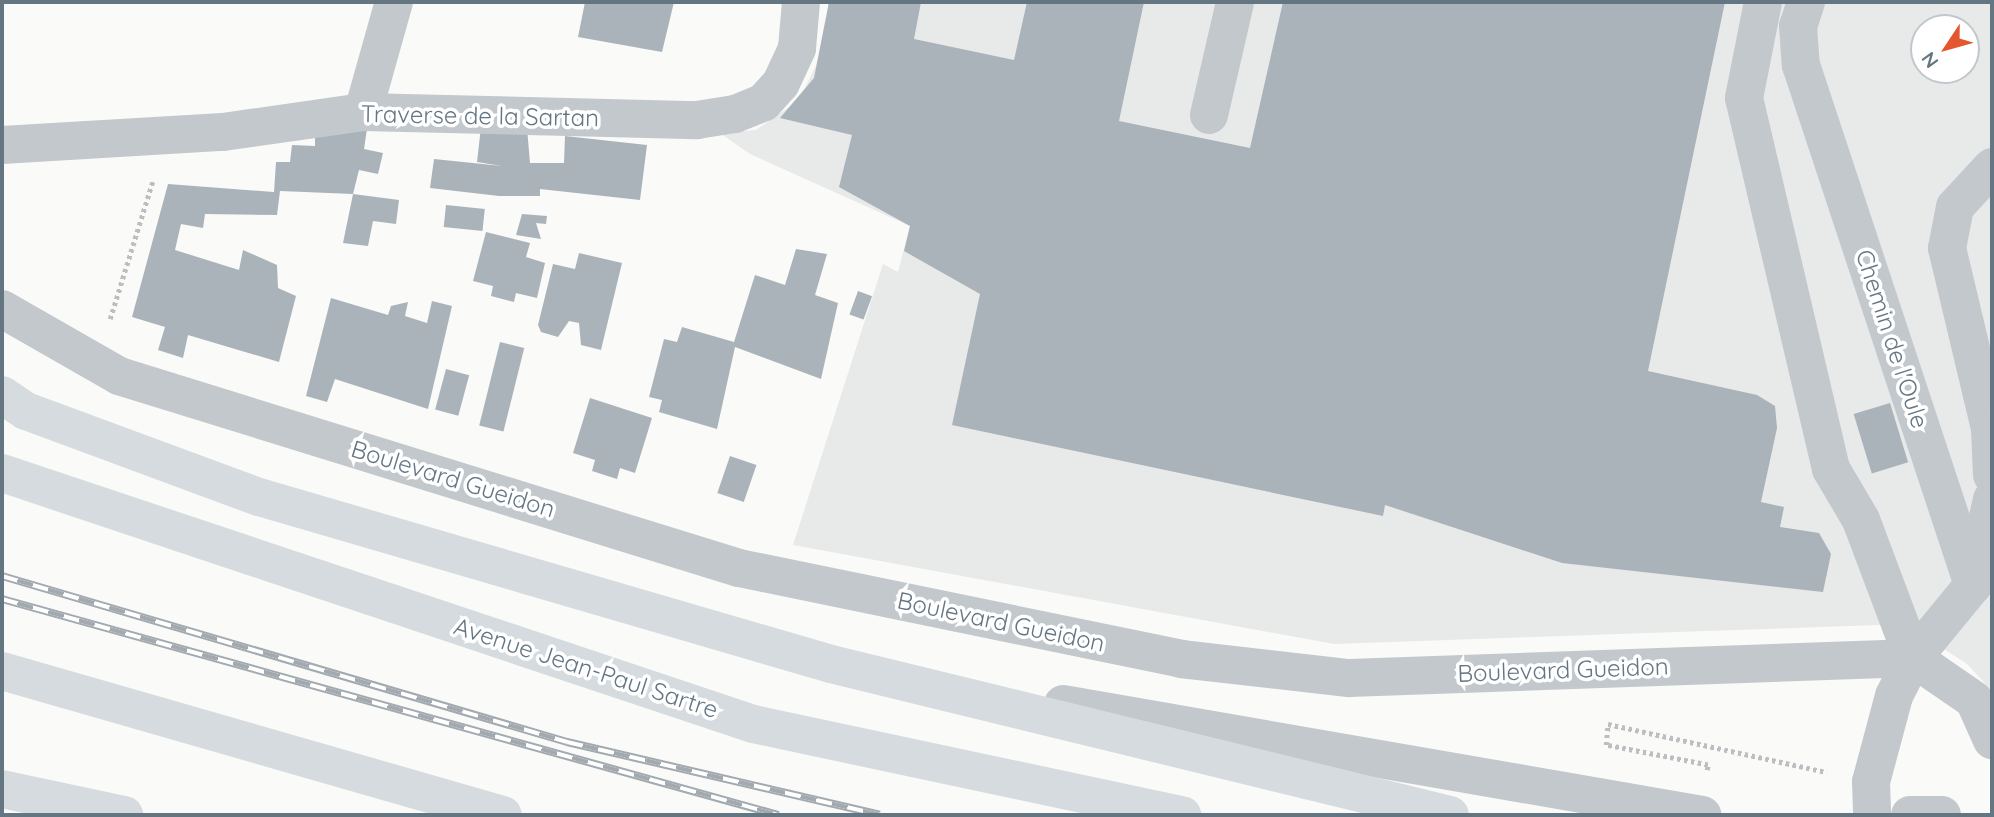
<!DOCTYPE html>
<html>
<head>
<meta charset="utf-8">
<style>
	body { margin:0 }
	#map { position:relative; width:1994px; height:817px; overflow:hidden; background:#fafaf8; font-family:Quicksand,sans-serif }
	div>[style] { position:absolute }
	.built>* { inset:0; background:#e8e9e9 }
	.building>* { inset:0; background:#aab3b9; transform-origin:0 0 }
	.path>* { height:4.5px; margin-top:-2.25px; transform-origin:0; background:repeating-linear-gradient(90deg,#bbbfc2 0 3.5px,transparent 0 7px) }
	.minor>* { height:38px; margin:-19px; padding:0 19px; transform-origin:19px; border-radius:19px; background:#c3c8cc }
	.major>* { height:38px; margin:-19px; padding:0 19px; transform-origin:19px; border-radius:19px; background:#d6dbdf }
	.highway>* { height:38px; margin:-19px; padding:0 19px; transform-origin:19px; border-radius:19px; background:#d6dbdf }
	.rail>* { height:8px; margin-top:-4px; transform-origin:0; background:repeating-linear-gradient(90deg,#fff 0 16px,#a2aab0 0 32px); box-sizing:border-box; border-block:2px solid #a2aab0 }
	span { translate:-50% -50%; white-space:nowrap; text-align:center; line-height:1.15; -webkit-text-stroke:7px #fff; paint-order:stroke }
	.street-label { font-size:24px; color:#657683 }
	.frame { position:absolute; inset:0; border:4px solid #657683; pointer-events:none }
	.north { position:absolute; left:1910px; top:14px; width:70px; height:70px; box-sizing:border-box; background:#fff; border:2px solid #c1c8cd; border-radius:50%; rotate:234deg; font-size:19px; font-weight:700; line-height:28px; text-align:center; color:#657683 }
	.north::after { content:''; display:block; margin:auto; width:24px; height:32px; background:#e4572e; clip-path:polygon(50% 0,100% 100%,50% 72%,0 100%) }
</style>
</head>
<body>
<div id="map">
	<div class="built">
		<i style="clip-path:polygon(evenodd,829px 2px,1992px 2px,1992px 691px,1967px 664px,1927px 638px,1878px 625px,1334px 644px,793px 545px,883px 264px,898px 272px,910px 226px,750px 154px,720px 133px,756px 130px,799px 100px,824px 49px,829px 2px,1924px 28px,1966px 28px,1966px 70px,1924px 70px,1924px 28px)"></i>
	</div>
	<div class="building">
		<i style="clip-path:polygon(585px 2px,674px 2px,662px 52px,578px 37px)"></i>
		<i style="clip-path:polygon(829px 2px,921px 2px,914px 39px,1014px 60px,1027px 2px,1144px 2px,1119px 121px,1250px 148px,1283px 2px,1725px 2px,1648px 371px,1757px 395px,1775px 406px,1777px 428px,1761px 502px,1784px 507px,1780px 527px,1819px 533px,1831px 554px,1823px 592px,1562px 563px,1385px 505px,1383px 516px,952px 425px,980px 294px,904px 251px,910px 226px,839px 187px,852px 135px,780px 118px,814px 78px)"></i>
		<i style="clip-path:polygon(481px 127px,527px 128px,530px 163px,564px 163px,565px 136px,647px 145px,640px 200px,540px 189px,540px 196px,499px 196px,430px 188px,434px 159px,502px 166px,477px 162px)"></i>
		<i style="clip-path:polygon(367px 129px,364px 149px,383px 153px,378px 174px,359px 170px,353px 194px,280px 191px,277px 215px,205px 214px,203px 228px,181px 224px,175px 250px,239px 270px,243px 250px,277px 265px,278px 288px,296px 296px,279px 362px,188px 335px,183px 358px,158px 350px,165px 327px,132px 317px,168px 184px,274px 192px,276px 162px,290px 162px,292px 145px,315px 146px,315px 134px)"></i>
		<i style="clip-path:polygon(353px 194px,399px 200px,396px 224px,373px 221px,368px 246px,343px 243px)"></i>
		<i style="left:446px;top:205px;width:39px;height:22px;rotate:6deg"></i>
		<i style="clip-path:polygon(522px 214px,547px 216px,546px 224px,536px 223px,541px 239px,516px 235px)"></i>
		<i style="clip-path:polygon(486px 232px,530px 243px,526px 257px,545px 263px,537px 298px,516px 293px,514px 302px,491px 296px,493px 286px,473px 281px)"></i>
		<i style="clip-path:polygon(796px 249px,827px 254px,815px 295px,838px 303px,821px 379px,735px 347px,717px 429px,659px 412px,662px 400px,649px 397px,664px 339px,677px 342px,682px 327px,734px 342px,755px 275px,785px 285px)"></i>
		<i style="clip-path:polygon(579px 253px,622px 263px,601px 350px,581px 345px,579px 323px,569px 321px,558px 337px,541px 332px,538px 325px,553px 264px,575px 269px)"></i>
		<i style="left:858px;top:291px;width:15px;height:25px;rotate:20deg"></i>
		<i style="clip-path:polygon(331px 298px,388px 315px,391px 306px,408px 302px,405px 316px,427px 323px,432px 301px,452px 306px,428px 409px,335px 379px,327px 402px,306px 396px)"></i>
		<i style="left:500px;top:342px;width:25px;height:86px;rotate:14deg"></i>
		<i style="left:446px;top:369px;width:24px;height:42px;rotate:15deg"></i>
		<i style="clip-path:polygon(590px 398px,652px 418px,635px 473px,620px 468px,617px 479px,592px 471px,595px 460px,573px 453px)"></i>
		<i style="left:1890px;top:403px;width:62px;height:38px;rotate:73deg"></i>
		<i style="left:730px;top:456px;width:28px;height:39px;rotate:19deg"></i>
	</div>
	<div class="path">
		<i style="left:110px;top:319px;width:145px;rotate:-72.8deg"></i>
		<i style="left:1707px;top:770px;width:5px;rotate:-79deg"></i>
		<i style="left:1708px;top:765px;width:104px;rotate:-168.9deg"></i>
		<i style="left:1606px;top:745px;width:21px;rotate:-85deg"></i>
		<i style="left:1608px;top:724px;width:224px;rotate:12.4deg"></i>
	</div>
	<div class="minor">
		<i style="left:1763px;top:2px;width:98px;rotate:101.2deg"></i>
		<i style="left:1744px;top:98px;width:381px;rotate:76.8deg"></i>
		<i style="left:1831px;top:469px;width:59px;rotate:59.5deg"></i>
		<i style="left:1861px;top:520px;width:147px;rotate:69.4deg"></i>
		<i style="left:1806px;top:2px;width:25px;rotate:108deg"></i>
		<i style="left:1798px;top:26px;width:39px;rotate:86deg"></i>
		<i style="left:1801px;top:65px;width:548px;rotate:71.7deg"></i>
		<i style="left:1973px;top:585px;width:94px;rotate:129.4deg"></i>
		<i style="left:1913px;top:658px;width:42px;rotate:116.6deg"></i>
		<i style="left:1894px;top:696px;width:89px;rotate:105deg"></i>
		<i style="left:1871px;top:782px;width:33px;rotate:88deg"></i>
		<i style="left:363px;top:112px;width:114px;rotate:-74.3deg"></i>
		<i style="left:1209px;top:115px;width:116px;rotate:-77deg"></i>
		<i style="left:2px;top:145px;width:221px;rotate:-3.4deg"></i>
		<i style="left:223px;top:132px;width:141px;rotate:-8.1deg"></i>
		<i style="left:363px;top:112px;width:334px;rotate:1.4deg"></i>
		<i style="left:697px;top:120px;width:38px;rotate:-9deg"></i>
		<i style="left:735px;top:114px;width:31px;rotate:-22deg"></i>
		<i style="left:764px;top:102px;width:25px;rotate:-48deg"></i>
		<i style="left:781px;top:83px;width:38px;rotate:-65deg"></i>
		<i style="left:797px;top:48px;width:46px;rotate:-85deg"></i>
		<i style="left:1992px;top:167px;width:54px;rotate:132.8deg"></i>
		<i style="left:1955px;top:207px;width:42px;rotate:101deg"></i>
		<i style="left:1947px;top:248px;width:186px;rotate:76.6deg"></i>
		<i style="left:1990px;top:429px;width:46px;rotate:87.5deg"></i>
		<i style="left:2px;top:309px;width:135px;rotate:29.8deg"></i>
		<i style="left:119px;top:376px;width:649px;rotate:17.21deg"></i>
		<i style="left:739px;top:568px;width:451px;rotate:11.6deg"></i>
		<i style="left:1181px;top:659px;width:169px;rotate:6.5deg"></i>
		<i style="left:1349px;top:678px;width:564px;rotate:-2.03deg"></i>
		<i style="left:1913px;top:658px;width:74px;rotate:34.5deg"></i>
		<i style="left:1974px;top:700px;width:44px;rotate:65.8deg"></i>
		<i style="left:1973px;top:585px;width:88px;rotate:-77.5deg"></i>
		<i style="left:1063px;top:704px;width:649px;rotate:9.85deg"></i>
		<i style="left:1910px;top:815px;width:32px"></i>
	</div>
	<div class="major">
		<i style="left:2px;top:395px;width:29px;rotate:34deg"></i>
		<i style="left:26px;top:411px;width:248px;rotate:20.3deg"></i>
		<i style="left:259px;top:497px;width:596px;rotate:16.28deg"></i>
	</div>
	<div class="highway">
		<i style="left:2px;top:473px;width:792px;rotate:18.48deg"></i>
		<i style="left:753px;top:724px;width:439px;rotate:12deg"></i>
		<i style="left:831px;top:664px;width:637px;rotate:13.71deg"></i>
		<i style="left:2px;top:671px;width:521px;rotate:16.04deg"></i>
		<i style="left:2px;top:789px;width:125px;rotate:12deg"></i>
	</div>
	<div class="rail">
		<i style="left:2px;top:576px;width:589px;rotate:16.37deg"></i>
		<i style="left:567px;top:742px;width:321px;rotate:13.1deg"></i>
		<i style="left:2px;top:599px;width:806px;rotate:15.55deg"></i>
	</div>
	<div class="street-label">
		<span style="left:480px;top:116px;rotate:1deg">Traverse de la Sartan</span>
		<span style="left:1892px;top:339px;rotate:72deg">Chemin de l'Oule</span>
		<span style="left:453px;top:479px;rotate:17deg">Boulevard Gueidon</span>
		<span style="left:1001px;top:622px;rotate:12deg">Boulevard Gueidon</span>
		<span style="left:586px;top:668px;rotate:18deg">Avenue Jean-Paul Sartre</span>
		<span style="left:1563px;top:670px;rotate:-2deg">Boulevard Gueidon</span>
	</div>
	<div class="frame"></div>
	<div class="north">N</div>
</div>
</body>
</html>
